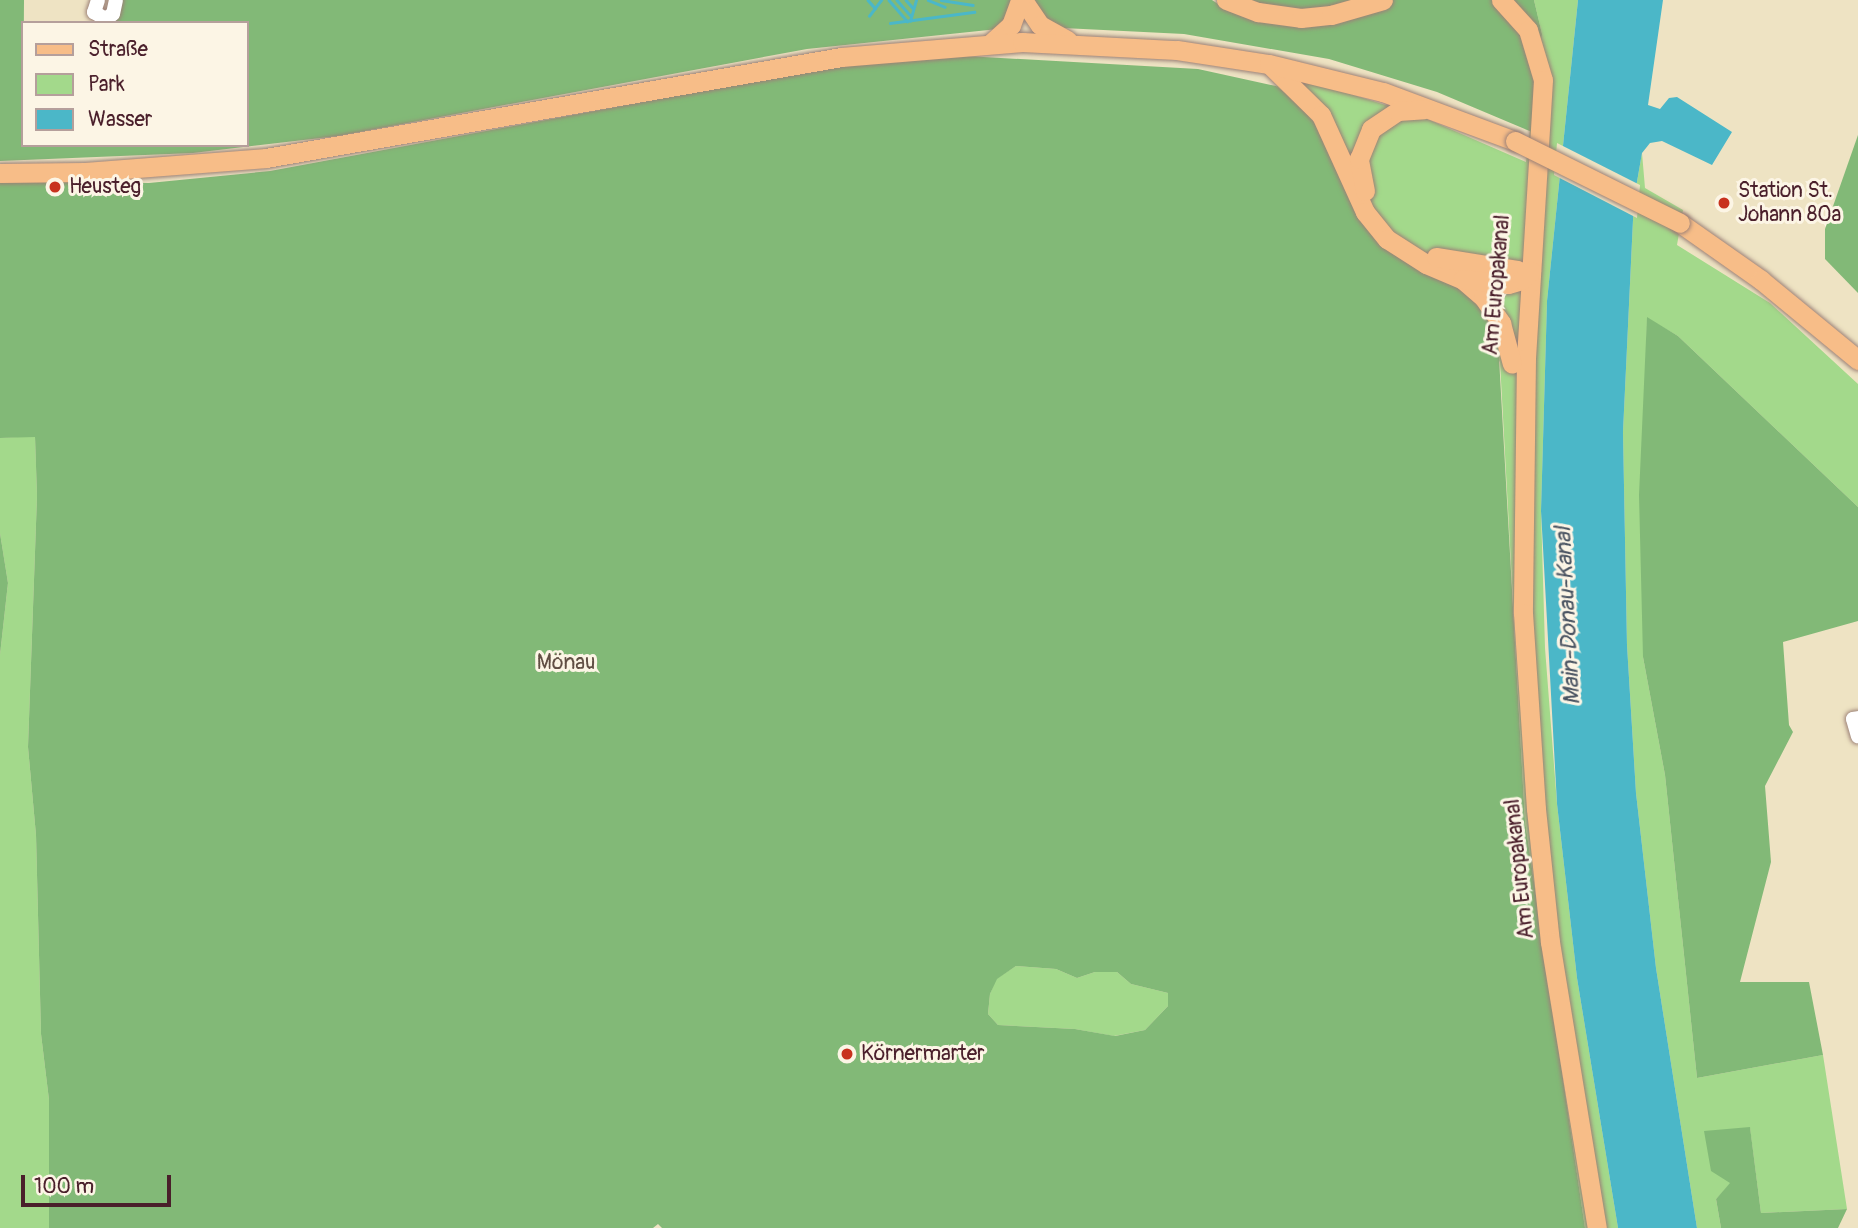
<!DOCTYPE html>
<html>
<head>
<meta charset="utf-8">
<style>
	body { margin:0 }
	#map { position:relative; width:1858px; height:1228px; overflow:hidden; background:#eee3c3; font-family:Pangolin,sans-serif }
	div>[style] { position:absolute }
	.green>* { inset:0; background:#a3d98b }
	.forest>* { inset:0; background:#82b977 }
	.water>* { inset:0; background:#4bb7c8 }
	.pier>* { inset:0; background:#eee3c3 }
	.stream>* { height:2.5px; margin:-1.25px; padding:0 1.25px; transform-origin:1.25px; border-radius:1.25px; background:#4bb7c8 }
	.roads { filter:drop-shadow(0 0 2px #9c8177) drop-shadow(0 0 2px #9c8177) }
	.minor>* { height:14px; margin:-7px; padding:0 7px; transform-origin:7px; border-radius:7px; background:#fff }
	.major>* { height:19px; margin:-9.5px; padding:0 9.5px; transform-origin:9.5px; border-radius:9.5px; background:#f7bd88 }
	.bridges { filter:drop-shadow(0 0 2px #9c8177) drop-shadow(0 0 2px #9c8177) }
	.major-bridge>* { height:19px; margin:-9.5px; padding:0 9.5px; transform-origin:9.5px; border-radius:9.5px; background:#f7bd88 }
	.dots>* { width:19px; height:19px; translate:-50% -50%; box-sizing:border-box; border:4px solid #fcf5e5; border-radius:50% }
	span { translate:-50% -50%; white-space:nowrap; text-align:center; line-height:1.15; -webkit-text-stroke:6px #fcf5e5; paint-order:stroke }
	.poi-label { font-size:21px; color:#4a1f2b }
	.left { translate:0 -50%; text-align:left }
	.street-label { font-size:21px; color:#4a1f2b }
	.park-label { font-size:21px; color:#604e43 }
	.water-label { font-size:23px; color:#4a5462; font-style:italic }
	.legend { position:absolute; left:21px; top:21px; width:228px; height:126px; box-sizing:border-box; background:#fcf5e5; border:2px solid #b59f9b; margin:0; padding:9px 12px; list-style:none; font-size:21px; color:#4a1f2b }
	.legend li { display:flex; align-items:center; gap:14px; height:35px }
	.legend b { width:35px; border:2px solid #b59f9b }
	.scale { position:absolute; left:21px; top:1175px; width:150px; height:32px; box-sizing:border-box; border:4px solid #4a1f2b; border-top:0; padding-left:9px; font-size:21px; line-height:24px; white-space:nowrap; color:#4a1f2b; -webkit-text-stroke:5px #fcf5e5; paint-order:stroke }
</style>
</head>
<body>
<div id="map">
	<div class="green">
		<i style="clip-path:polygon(1534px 0,1578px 0,1547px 301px,1541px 511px,1545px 648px,1557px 804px,1577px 978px,1618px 1228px,1585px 1228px,1525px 821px,1500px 362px,1407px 261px,1294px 99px,1276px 86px,1294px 80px,1334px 89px,1418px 115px,1526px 162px,1542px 34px)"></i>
		<i style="clip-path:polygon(1642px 153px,1645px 188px,1683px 210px,1677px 245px,1770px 303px,1858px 384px,1858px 507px,1678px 336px,1647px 318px,1643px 657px,1665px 775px,1697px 1078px,1823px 1055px,1847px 1209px,1761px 1213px,1750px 1128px,1731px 1183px,1716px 1199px,1721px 1228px,1697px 1228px,1656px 968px,1636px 793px,1627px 645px,1623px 432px,1634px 199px)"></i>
		<i style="clip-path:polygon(35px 436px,37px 496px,28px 747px,36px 835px,41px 1034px,49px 1100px,49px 1228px,0 1228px,0 655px,8px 583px,0 533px,0 438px)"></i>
		<i style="clip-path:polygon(1016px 966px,1056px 969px,1077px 978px,1095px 972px,1117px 972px,1131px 984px,1168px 993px,1168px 1006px,1145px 1030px,1114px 1036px,1075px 1029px,998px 1025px,988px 1014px,990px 994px,996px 979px)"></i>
	</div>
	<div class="forest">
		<i style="clip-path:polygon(0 0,24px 0,23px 145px,247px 145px,247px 23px,110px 23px,122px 0,1015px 0,998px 29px,807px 49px,338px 136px,193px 153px,0 161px)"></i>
		<i style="clip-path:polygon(1029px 0,1212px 0,1224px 8px,1247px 0,1534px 0,1542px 34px,1532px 132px,1437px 92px,1329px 59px,1184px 34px,1063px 28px,1049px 24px)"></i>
		<i style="clip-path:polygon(evenodd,949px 55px,1198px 69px,1276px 86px,1294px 99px,1323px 133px,1350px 199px,1458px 285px,1489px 316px,1498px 340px,1525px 821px,1585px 1228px,662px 1228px,658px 1224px,653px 1228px,49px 1228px,49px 1100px,41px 1034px,36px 835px,28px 747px,37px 496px,35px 437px,0 438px,0 181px,149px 183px,270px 171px,724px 87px,860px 64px,949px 55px,1016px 966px,1056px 969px,1077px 978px,1095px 972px,1117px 972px,1131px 984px,1168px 993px,1168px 1006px,1145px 1030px,1115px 1036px,1075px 1029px,998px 1025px,988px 1014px,990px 994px,997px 979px,1016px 966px)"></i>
		<i style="clip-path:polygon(1858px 135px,1858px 293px,1825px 259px,1825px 229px)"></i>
		<i style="clip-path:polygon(1647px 317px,1678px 336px,1858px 507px,1858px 621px,1783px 642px,1789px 725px,1793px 732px,1765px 786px,1771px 862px,1740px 982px,1809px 982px,1823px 1055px,1697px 1078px,1665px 775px,1643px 657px,1639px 495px)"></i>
		<i style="clip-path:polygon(0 533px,8px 583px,0 655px)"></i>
		<i style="clip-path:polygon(1750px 1127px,1761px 1213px,1847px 1209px,1838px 1228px,1721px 1228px,1716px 1199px,1730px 1183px,1711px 1171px,1704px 1131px)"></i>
	</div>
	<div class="water">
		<i style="clip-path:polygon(1578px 0,1663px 0,1648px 105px,1660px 109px,1669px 98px,1677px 97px,1732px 132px,1712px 165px,1662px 141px,1650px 143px,1642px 153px,1634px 199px,1623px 432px,1627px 645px,1636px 793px,1656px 968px,1697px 1228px,1618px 1228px,1577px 978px,1557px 804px,1541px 511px,1547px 301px)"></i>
	</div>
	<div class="pier">
		<i style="clip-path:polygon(1557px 143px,1640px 185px,1637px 218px,1554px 175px)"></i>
	</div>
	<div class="stream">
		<i style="left:868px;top:0;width:11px;rotate:49deg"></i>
		<i style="left:889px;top:0;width:28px;rotate:49deg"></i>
		<i style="left:897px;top:0;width:21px;rotate:49deg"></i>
		<i style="left:906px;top:0;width:11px;rotate:49deg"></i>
		<i style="left:928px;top:0;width:18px;rotate:22deg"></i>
		<i style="left:941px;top:0;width:32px;rotate:9deg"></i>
		<i style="left:869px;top:16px;width:20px;rotate:-53deg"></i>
		<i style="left:910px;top:21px;width:22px;rotate:-74deg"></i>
		<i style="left:890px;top:23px;width:85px;rotate:-7.5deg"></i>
	</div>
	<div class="roads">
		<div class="minor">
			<i style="left:98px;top:0;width:13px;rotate:108deg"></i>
			<i style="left:94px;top:12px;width:13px;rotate:32deg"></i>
			<i style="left:105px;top:19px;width:9px;rotate:-32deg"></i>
			<i style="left:113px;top:14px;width:14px;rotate:-78deg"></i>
			<i style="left:1858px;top:718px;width:5px;rotate:169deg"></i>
			<i style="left:1853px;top:719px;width:18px;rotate:74deg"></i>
		</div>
		<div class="major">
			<i style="left:1023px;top:0;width:30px;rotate:56deg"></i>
			<i style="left:1040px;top:25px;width:31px;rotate:29deg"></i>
			<i style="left:1226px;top:0;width:34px;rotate:21deg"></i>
			<i style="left:1258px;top:12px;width:43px;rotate:7.9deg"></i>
			<i style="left:1301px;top:18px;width:30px;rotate:-6deg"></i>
			<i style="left:1331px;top:15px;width:54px;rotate:-16.1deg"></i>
			<i style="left:1501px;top:0;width:40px;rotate:48deg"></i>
			<i style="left:1528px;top:30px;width:52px;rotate:73.3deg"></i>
			<i style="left:1543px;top:80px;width:279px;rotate:93.5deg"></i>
			<i style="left:1526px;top:358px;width:255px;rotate:90.7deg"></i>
			<i style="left:1523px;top:613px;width:196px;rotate:86.2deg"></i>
			<i style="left:1536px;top:809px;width:134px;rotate:84deg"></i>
			<i style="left:1550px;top:942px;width:290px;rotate:80.7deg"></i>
			<i style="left:991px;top:43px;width:27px;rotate:-42deg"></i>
			<i style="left:1011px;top:25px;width:27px;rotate:-70deg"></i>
			<i style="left:1270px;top:65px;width:71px;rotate:44.4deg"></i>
			<i style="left:1321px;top:115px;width:107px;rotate:65.6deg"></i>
			<i style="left:1365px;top:212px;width:35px;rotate:51deg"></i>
			<i style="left:1387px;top:239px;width:46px;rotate:32.7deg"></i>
			<i style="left:1426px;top:264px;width:39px;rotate:23deg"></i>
			<i style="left:1462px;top:279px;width:28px;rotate:41deg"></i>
			<i style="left:1483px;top:297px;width:32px;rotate:55deg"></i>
			<i style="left:1501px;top:323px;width:42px;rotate:75deg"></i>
			<i style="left:0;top:173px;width:85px;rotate:-0.7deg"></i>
			<i style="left:85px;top:172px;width:182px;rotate:-4.4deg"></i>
			<i style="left:266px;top:158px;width:584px;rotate:-9.96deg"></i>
			<i style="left:841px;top:57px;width:182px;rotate:-4.7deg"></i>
			<i style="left:1022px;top:42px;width:155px;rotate:3deg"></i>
			<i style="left:1177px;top:50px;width:93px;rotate:8.7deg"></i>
			<i style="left:1269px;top:64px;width:117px;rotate:13.8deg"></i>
			<i style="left:1383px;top:92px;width:141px;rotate:20.4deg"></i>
			<i style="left:1365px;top:191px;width:33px;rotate:-101deg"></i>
			<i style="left:1359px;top:159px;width:32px;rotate:-68deg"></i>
			<i style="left:1371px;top:129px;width:32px;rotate:-34deg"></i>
			<i style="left:1398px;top:111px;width:26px;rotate:-4deg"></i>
			<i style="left:1680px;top:223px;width:99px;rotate:35.1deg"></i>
			<i style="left:1761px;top:280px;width:126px;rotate:39.5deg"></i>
			<i style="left:1436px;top:257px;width:82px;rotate:9.1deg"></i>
			<i style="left:1517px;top:270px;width:18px;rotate:45deg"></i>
			<i style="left:1463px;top:279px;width:45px;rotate:6.3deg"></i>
			<i style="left:1508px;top:284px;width:15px;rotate:-16deg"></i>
			<i style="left:1522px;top:280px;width:13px;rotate:-45deg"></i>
		</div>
	</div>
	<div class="bridges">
		<div class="major-bridge">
			<i style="left:1515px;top:141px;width:184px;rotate:26.4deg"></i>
		</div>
	</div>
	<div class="dots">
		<i style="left:55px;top:187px;background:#c8321e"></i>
		<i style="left:1724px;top:203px;background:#c8321e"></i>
		<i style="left:847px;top:1054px;background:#c8321e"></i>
	</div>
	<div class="poi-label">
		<span class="left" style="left:69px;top:187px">Heusteg</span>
		<span class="left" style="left:1738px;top:203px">Station St.<br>Johann 80a</span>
		<span class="left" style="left:861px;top:1054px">Körnermarter</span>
	</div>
	<div class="street-label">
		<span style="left:1497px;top:285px;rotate:-85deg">Am Europakanal</span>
		<span style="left:1520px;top:869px;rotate:-96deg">Am Europakanal</span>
	</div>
	<div class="park-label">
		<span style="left:566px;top:663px">Mönau</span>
	</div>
	<div class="water-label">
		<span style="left:1568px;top:616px;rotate:-93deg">Main-Donau-Kanal</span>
	</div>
	<ul class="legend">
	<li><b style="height:9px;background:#f7bd88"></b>Straße</li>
	<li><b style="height:19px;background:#a3d98b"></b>Park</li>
	<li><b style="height:19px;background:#4bb7c8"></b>Wasser</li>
	</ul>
	<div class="scale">100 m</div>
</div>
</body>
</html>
